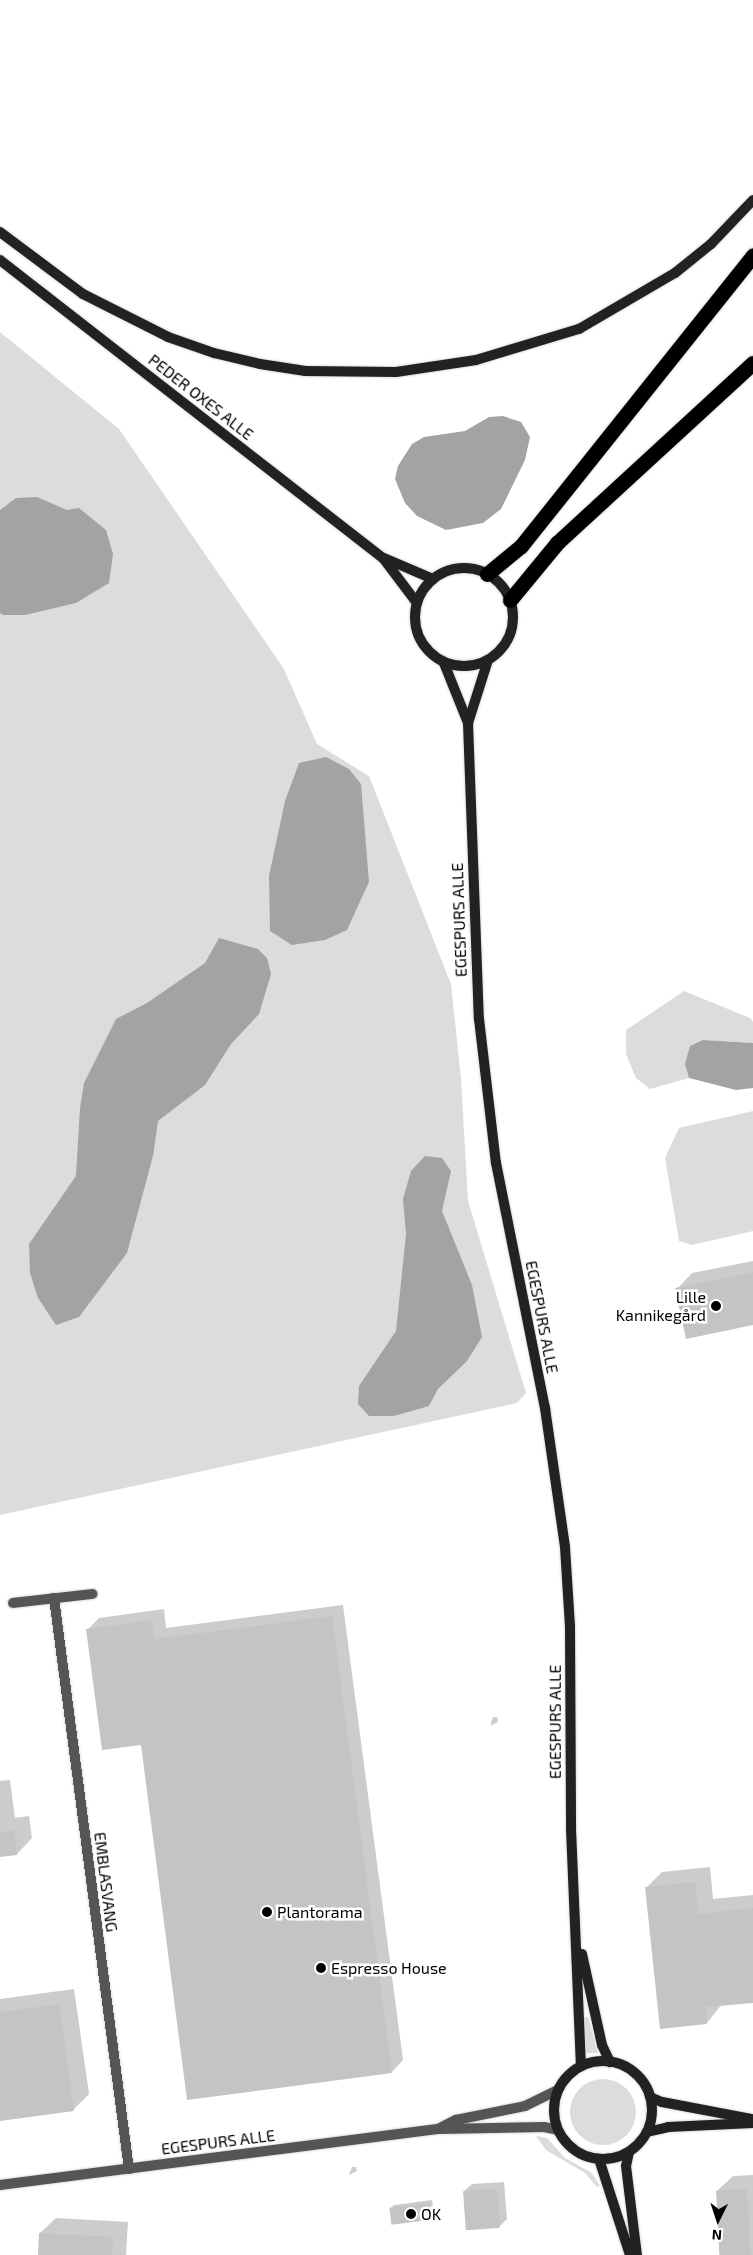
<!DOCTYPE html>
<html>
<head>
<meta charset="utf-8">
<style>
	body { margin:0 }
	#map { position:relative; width:753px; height:2255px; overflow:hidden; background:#fff; font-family:"Exo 2",sans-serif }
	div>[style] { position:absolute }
	.green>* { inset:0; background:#dcdcdc }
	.round { border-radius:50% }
	.water>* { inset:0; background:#a3a3a3 }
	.shadow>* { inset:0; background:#0003 }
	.building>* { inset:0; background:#c4c4c4; transform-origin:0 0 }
	.roads { filter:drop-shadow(0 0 1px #dbdbdb) drop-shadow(0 0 1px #dbdbdb) }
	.street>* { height:10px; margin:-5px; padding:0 5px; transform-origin:5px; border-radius:5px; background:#555 }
	.secondary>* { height:10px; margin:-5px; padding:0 5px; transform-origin:5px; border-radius:5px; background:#222 }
	.secondary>.ring { margin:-5px; padding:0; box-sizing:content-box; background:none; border:10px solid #222; border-radius:50% }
	.highway>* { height:15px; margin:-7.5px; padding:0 7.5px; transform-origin:7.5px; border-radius:7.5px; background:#000 }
	.dots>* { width:14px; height:14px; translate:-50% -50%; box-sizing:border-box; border:2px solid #fff; border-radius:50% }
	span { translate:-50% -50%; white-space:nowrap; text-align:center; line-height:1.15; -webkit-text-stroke:5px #fff; paint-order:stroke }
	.street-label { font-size:16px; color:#000 }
	.poi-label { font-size:16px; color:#000 }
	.right { translate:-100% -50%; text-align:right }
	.left { translate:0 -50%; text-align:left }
	.north { position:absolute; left:693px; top:2195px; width:50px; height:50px; -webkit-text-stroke:4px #fff; paint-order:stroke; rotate:184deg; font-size:14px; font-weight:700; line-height:20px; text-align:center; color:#000 }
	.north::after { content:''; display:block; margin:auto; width:18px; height:22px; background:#000; clip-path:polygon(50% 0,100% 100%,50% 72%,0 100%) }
</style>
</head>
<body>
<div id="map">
	<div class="green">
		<i style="clip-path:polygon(0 332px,119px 429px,284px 669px,317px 744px,369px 776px,451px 984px,461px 1079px,468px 1201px,526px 1393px,517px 1403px,0 1515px)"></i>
		<i style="clip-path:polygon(684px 991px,750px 1018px,753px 1022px,753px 1043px,703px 1040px,685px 1063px,689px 1078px,650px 1089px,636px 1078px,626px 1054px,626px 1030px)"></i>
		<i style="clip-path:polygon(753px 1111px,753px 1231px,692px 1245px,679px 1241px,665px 1158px,679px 1128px)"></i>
		<i style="clip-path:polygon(584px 2017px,588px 2017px,598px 2053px,586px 2053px)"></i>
		<i class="round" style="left:570px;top:2079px;width:66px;height:66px"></i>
		<i style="clip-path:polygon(536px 2136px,547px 2138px,565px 2158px,592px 2173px,600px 2186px,597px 2187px,585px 2173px,546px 2150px)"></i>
	</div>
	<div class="water">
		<i style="clip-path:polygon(503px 416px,521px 422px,530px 437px,525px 460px,501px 509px,483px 523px,446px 530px,417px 516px,405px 503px,395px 479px,398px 466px,412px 444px,424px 437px,465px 431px,489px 417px)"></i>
		<i style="clip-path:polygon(37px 497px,67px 510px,79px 508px,106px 530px,113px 554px,109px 583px,76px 603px,25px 615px,3px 615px,0 613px,0 510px,16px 498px)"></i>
		<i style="clip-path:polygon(326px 757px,349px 769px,361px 784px,369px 882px,347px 930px,325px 940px,292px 945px,270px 931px,269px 876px,285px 801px,299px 763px)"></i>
		<i style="clip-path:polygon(219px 938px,258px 949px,267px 958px,271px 974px,259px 1014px,231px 1044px,205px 1085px,158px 1121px,153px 1156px,127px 1253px,79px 1317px,56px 1325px,38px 1298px,30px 1273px,29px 1244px,76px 1176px,80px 1108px,84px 1083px,116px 1019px,147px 1003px,205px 963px)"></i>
		<i style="clip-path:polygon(703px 1040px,753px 1043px,753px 1088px,736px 1090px,689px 1078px,685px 1064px,690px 1046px)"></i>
		<i style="clip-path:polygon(425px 1156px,442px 1158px,451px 1171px,442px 1211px,472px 1285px,482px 1337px,467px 1361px,438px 1389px,429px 1406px,394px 1416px,369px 1416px,358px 1404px,359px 1386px,396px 1331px,406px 1234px,403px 1199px,411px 1171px)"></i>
	</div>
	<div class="shadow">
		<i style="clip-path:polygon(753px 1261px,753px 1323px,677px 1289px,692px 1273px)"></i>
		<i style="clip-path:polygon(343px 1605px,403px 2060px,392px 2072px,142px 1744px,88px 1629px,99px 1618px,164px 1609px,166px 1628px)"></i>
		<i style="clip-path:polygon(493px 1717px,497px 1717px,498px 1722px,490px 1726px)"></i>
		<i style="clip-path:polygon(10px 1780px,15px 1818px,29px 1816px,32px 1838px,17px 1854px,0 1856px,0 1781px)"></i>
		<i style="clip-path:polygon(710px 1867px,713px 1899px,753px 1895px,753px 2001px,722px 2004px,707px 2023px,646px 1888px,662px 1872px)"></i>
		<i style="clip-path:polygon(74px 1989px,89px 2094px,73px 2110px,0 2120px,0 1999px)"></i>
		<i style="clip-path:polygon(352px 2167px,356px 2167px,357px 2171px,349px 2175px)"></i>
		<i style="clip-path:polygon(753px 2175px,753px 2255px,721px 2255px,717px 2191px,733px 2176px)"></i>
		<i style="clip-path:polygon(504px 2182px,507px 2219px,499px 2227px,464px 2191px,472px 2184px)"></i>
		<i style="clip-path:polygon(432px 2200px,434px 2216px,431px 2219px,390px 2209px,394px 2205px)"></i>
		<i style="clip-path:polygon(56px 2218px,128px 2222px,126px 2255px,39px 2255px,40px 2233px)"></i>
	</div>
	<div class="building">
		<i style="clip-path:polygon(753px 1272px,753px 1325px,686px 1339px,675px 1288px)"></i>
		<i style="clip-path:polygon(332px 1616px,392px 2073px,187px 2100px,141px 1745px,102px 1750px,86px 1629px,152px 1620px,155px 1639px)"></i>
		<i style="clip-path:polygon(14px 1830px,17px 1855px,0 1857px,0 1832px)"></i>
		<i style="clip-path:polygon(695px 1882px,698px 1914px,753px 1908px,753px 2003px,706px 2007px,707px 2024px,660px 2029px,645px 1887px)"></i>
		<i style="clip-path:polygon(59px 2004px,74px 2111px,0 2121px,0 2012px)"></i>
		<i style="left:497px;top:2189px;width:39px;height:34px;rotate:86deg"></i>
		<i style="left:747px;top:2189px;width:66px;height:31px;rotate:87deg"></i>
		<i style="left:429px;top:2203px;width:17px;height:40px;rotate:83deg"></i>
		<i style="clip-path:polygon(39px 2233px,113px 2237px,112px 2255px,38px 2255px)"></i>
	</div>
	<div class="roads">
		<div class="street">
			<i style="left:54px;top:1598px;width:576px;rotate:82.52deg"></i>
			<i style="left:13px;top:1603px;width:80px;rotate:-6.5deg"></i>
			<i style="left:440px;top:2128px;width:18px;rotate:-27deg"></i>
			<i style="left:456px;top:2120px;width:70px;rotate:-11.5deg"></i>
			<i style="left:525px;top:2106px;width:37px;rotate:-26deg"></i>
			<i style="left:0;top:2185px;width:443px;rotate:-7.3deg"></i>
			<i style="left:439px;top:2129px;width:105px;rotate:-1.1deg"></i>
			<i style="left:544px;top:2127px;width:14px;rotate:12deg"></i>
		</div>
		<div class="secondary">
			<i style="left:0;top:232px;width:104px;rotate:36.8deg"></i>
			<i style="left:83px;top:294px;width:95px;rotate:26.8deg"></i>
			<i style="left:168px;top:337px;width:49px;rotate:19.2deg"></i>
			<i style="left:214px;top:353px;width:47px;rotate:13.4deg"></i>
			<i style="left:260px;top:364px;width:46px;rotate:8.8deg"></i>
			<i style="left:305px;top:371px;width:91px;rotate:0.6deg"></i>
			<i style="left:396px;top:372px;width:81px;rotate:-8.5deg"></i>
			<i style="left:476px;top:360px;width:108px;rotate:-16.8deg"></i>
			<i style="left:579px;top:329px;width:111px;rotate:-30.3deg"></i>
			<i style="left:675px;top:273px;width:46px;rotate:-38.9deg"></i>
			<i style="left:711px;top:244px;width:61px;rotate:-46.3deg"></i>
			<i style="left:0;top:260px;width:485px;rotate:37.9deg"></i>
			<i style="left:383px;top:558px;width:56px;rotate:52.9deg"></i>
			<i style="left:384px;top:558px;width:53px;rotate:23.2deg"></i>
			<i class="ring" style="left:415px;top:568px;width:88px;height:88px"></i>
			<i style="left:488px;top:660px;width:66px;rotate:107.6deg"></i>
			<i style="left:468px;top:723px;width:296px;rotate:87.9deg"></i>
			<i style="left:479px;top:1019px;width:145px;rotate:83.3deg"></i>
			<i style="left:496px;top:1163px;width:250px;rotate:78.7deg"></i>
			<i style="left:545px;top:1408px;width:140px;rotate:81.8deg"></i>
			<i style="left:565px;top:1547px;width:79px;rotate:86.4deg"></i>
			<i style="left:570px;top:1626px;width:203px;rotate:89.7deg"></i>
			<i style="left:571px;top:1829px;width:237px;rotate:87.6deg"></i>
			<i style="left:444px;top:663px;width:65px;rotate:68.2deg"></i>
			<i style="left:582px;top:1954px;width:93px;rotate:77.6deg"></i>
			<i style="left:602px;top:2045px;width:19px;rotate:65deg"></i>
			<i class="ring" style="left:554px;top:2061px;width:88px;height:88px"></i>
			<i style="left:650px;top:2097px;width:13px;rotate:23deg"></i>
			<i style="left:662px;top:2102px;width:92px;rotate:10.7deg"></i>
			<i style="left:647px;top:2132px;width:22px;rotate:-13deg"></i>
			<i style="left:668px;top:2127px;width:85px;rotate:-2.7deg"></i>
			<i style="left:629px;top:2152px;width:14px;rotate:102deg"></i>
			<i style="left:626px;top:2166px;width:90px;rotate:83deg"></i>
			<i style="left:599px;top:2159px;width:101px;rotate:72.1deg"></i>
		</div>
		<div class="highway">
			<i style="left:487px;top:574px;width:44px;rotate:-39.5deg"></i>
			<i style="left:521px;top:546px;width:372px;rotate:-51.4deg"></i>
			<i style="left:510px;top:600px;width:74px;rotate:-50.5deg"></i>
			<i style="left:557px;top:543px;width:266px;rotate:-42.6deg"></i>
		</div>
	</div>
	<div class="dots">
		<i style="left:716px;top:1306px;background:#000"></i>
		<i style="left:267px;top:1912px;background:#000"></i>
		<i style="left:321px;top:1968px;background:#000"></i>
		<i style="left:411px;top:2214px;background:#000"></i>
	</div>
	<div class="street-label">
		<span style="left:201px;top:397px;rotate:38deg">PEDER OXES ALLE</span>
		<span style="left:459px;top:920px;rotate:-92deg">EGESPURS ALLE</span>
		<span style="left:542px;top:1317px;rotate:79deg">EGESPURS ALLE</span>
		<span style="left:555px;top:1722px;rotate:-90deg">EGESPURS ALLE</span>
		<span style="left:106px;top:1882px;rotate:83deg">EMBLASVANG</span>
		<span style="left:218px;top:2142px;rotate:-7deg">EGESPURS ALLE</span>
	</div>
	<div class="poi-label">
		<span class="right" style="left:706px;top:1306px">Lille<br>Kannikegård</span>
		<span class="left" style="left:277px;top:1912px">Plantorama</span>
		<span class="left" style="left:331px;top:1968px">Espresso House</span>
		<span class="left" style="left:421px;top:2214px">OK</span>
	</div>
	<div class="north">N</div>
</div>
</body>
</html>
